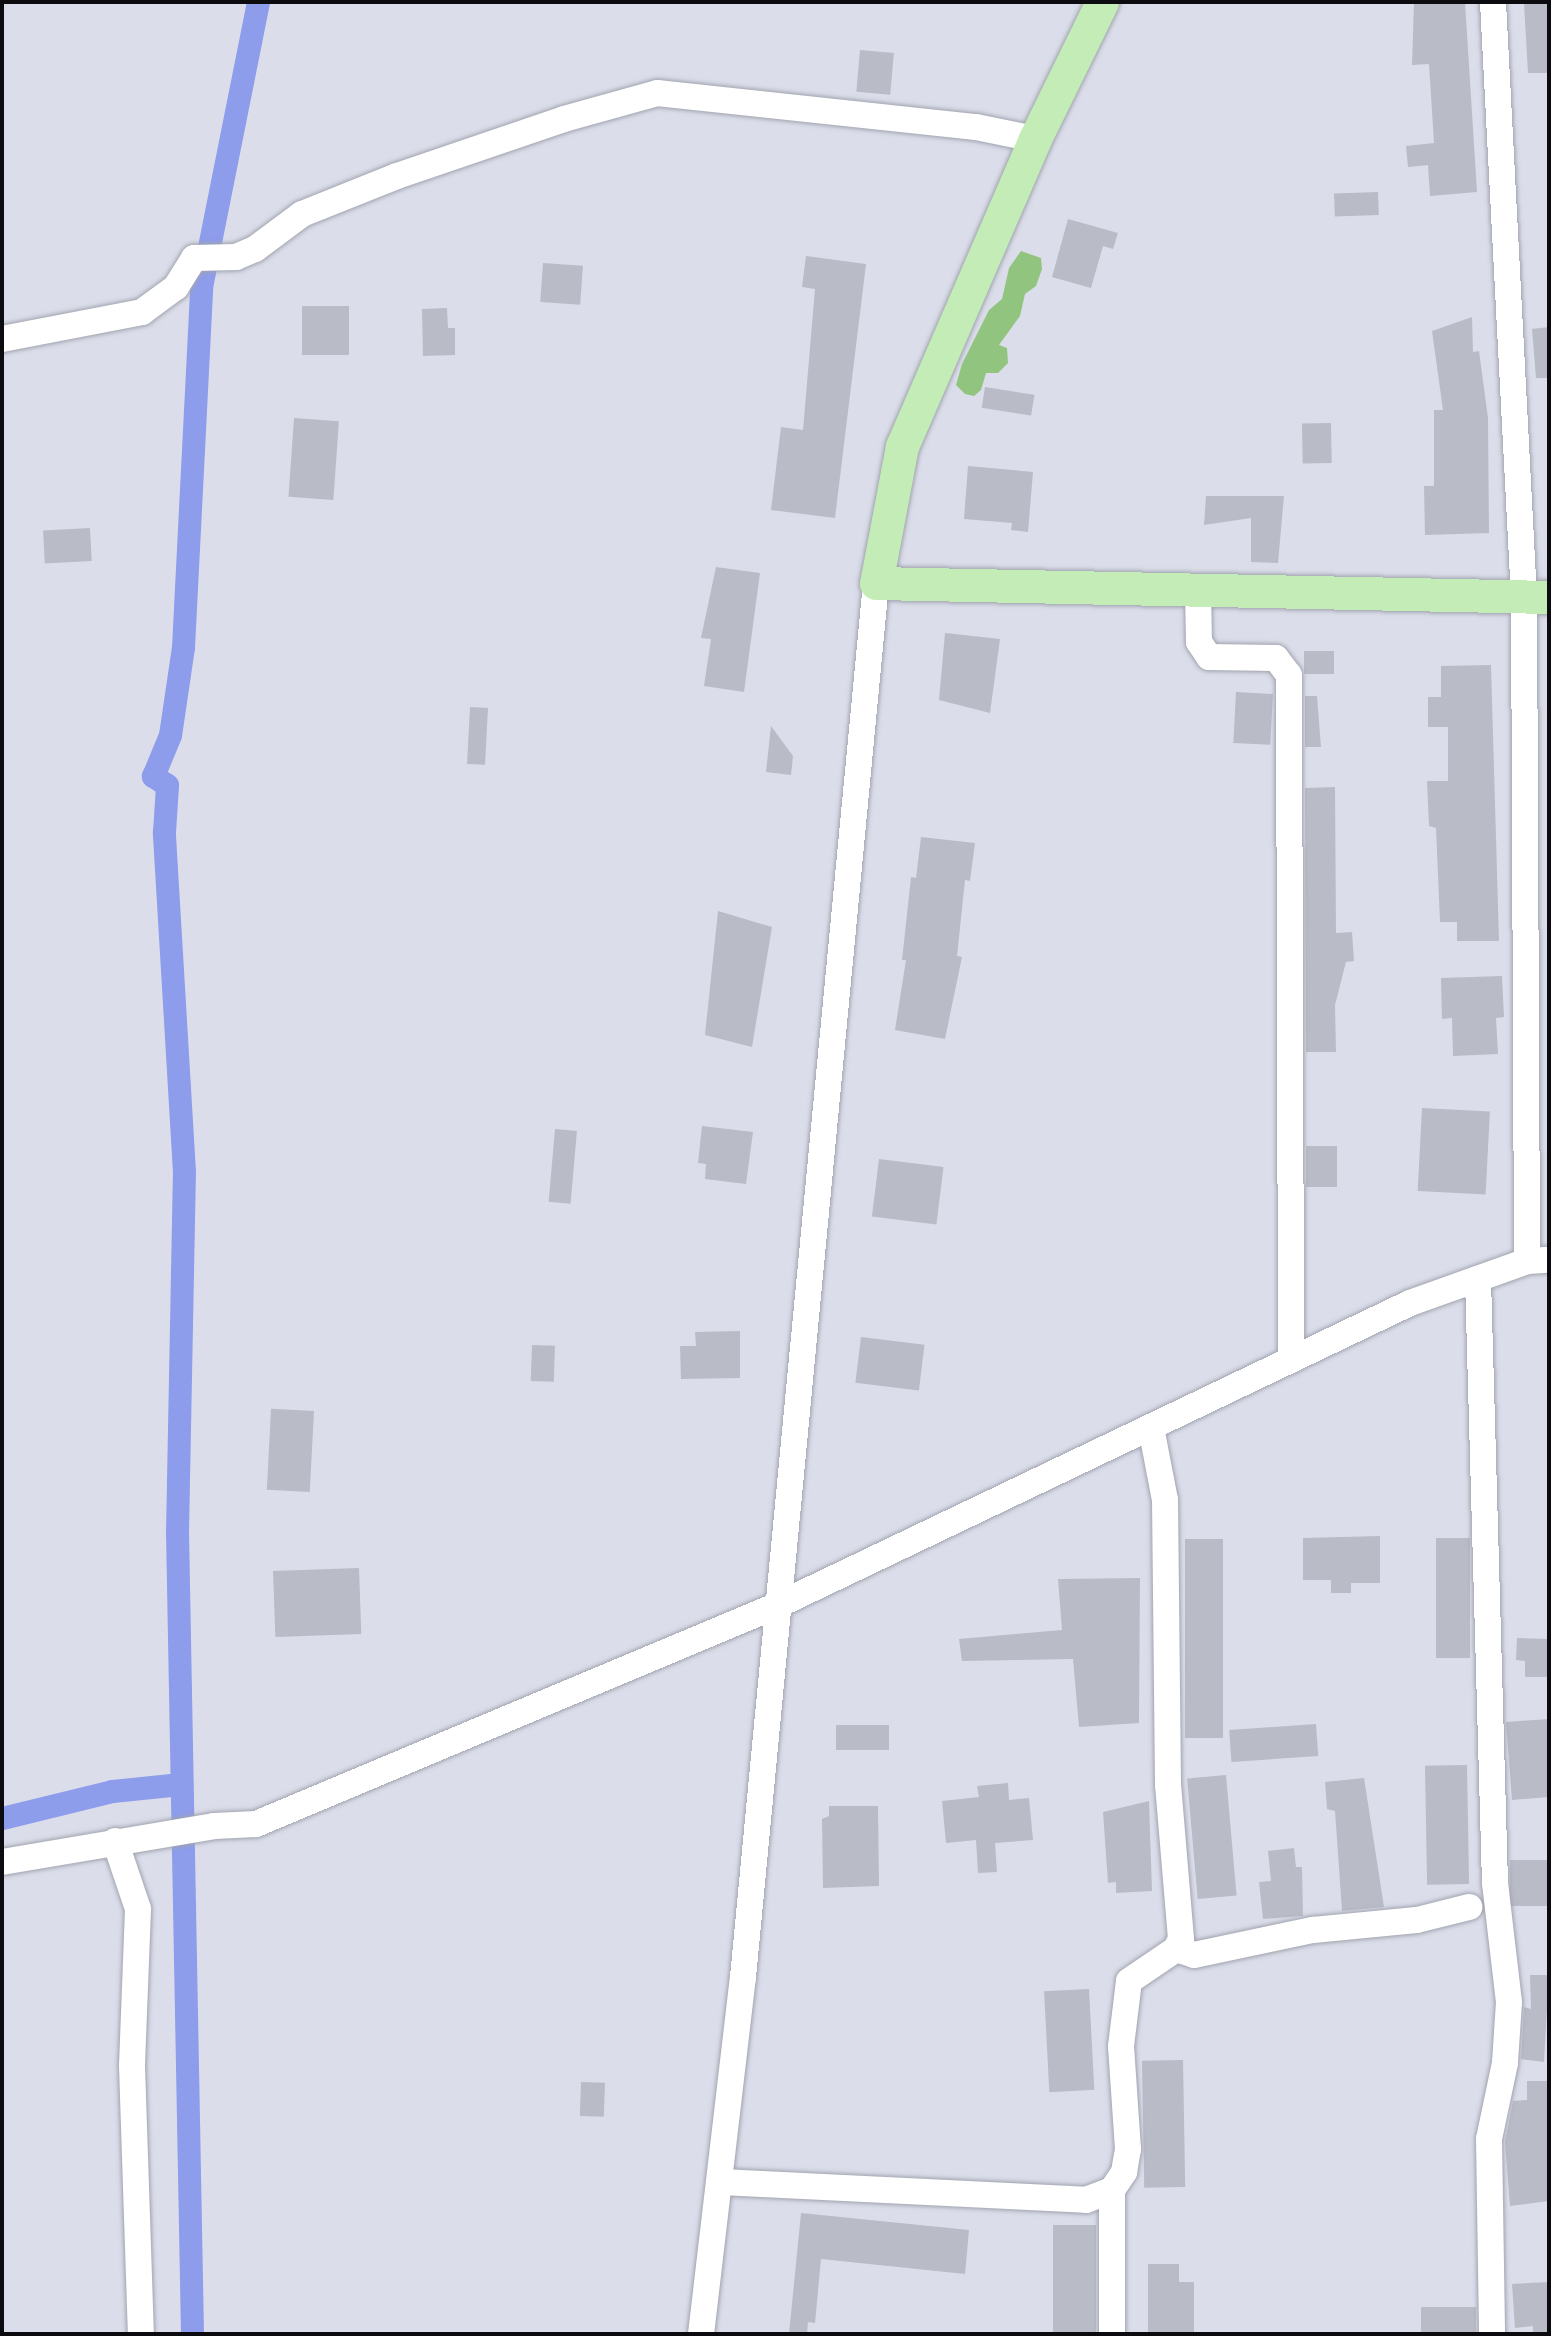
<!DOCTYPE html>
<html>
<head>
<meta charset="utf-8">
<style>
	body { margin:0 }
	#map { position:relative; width:1551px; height:2336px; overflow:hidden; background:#dbdeea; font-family:"DejaVu Sans",sans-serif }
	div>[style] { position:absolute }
	.green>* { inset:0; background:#91c57f }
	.canal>* { height:23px; margin:-11.5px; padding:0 11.5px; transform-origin:11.5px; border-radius:11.5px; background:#8d9ceb }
	.building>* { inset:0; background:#b9bbc6; transform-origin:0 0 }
	.roads { filter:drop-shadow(0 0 2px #a1a4af) drop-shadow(0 0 2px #a1a4af) }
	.minor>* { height:26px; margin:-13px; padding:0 13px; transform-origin:13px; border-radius:13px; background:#fff }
	.major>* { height:33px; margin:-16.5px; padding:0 16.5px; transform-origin:16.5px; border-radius:16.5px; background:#c4ecb6 }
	span { translate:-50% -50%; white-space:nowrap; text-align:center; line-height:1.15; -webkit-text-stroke:6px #fff; paint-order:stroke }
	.frame { position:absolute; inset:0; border:4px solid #0c0c10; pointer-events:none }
</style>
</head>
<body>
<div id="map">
	<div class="green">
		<i style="clip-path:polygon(1021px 251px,1041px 258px,1042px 269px,1036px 286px,1025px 294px,1020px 316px,999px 345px,1007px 348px,1008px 363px,998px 373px,986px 373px,981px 390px,974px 396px,965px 394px,956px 385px,962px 364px,989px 310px,1002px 299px,1009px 268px)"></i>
	</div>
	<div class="canal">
		<i style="left:2px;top:1818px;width:113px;rotate:-13.8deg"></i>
		<i style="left:112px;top:1791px;width:69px;rotate:-5.8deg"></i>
		<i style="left:192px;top:2334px;width:801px;rotate:-91.07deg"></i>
		<i style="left:177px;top:1533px;width:361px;rotate:-88.9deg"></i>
		<i style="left:184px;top:1172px;width:341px;rotate:-93.4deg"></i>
		<i style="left:164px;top:832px;width:47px;rotate:-86.3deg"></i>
		<i style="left:167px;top:785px;width:17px;rotate:-147deg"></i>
		<i style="left:153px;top:776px;width:44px;rotate:-67.5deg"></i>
		<i style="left:170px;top:735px;width:89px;rotate:-81.6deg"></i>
		<i style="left:183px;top:647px;width:360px;rotate:-87.1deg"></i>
		<i style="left:201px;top:287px;width:291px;rotate:-78.7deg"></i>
	</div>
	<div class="building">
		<i style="clip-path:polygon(1414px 2px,1465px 2px,1477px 192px,1430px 196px,1428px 165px,1408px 167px,1406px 146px,1434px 143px,1429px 64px,1412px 65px)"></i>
		<i style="clip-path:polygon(1524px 3px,1549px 3px,1549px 73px,1528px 73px)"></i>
		<i style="left:860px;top:50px;width:34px;height:42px;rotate:5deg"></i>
		<i style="left:1378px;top:192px;width:23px;height:44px;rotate:88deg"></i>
		<i style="clip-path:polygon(1068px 219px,1118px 233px,1113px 249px,1103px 246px,1091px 288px,1052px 277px)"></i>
		<i style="clip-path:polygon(806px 256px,866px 264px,835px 518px,771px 510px,781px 427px,803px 430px,815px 289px,802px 287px)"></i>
		<i style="left:543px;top:263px;width:40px;height:39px;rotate:4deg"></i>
		<i style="left:302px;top:306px;width:47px;height:49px"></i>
		<i style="clip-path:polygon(447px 308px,448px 328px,455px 328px,455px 355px,423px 356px,422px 309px)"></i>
		<i style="clip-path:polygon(1472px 317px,1473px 352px,1479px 351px,1488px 418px,1489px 533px,1425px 535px,1424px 486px,1434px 486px,1434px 410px,1443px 410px,1432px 331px)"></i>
		<i style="clip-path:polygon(1549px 327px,1549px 378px,1536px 378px,1532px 329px)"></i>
		<i style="left:985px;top:387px;width:50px;height:21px;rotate:9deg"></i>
		<i style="left:294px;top:418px;width:45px;height:79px;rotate:4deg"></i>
		<i style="left:1331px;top:423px;width:40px;height:29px;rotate:89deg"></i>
		<i style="clip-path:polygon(968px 466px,1033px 472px,1028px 532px,1011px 530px,1012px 523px,964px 519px)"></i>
		<i style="clip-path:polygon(1206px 496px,1284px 496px,1278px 563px,1251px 562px,1251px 518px,1204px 525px)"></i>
		<i style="left:90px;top:528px;width:33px;height:47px;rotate:87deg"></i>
		<i style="clip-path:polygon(716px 567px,760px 573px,744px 692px,704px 686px,711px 639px,701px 638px)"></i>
		<i style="clip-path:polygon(945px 633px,1000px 639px,990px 713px,939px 700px)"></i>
		<i style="left:1304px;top:651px;width:30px;height:23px"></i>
		<i style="clip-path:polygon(1491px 665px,1499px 941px,1457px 941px,1457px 922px,1440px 922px,1436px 828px,1429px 826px,1427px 781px,1448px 781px,1448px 727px,1428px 727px,1428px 697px,1441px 697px,1441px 666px)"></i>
		<i style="left:1236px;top:692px;width:37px;height:51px;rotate:3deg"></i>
		<i style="clip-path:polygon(1305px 696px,1317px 696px,1321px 747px,1305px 747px)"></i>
		<i style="left:470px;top:707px;width:18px;height:57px;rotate:3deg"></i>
		<i style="clip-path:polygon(771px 726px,793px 756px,791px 775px,766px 772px)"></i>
		<i style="clip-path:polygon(1335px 787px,1336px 933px,1352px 932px,1354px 961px,1346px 962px,1335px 1005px,1336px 1052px,1306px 1052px,1305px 788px)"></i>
		<i style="clip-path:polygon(921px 837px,975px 843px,970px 881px,965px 880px,957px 956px,962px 957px,945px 1039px,895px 1030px,906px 960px,902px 960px,911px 877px,916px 878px)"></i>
		<i style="clip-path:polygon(718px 911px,772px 927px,752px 1047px,705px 1035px)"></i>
		<i style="clip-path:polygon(1502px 976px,1504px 1017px,1496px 1018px,1498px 1054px,1453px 1056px,1452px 1018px,1442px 1019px,1441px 978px)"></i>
		<i style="left:1422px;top:1108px;width:68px;height:83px;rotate:3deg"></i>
		<i style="clip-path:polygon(702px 1126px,753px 1132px,746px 1184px,705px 1179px,706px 1164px,698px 1163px)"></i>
		<i style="left:555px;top:1129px;width:22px;height:73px;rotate:5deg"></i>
		<i style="left:1306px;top:1146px;width:31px;height:41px"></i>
		<i style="left:879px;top:1159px;width:65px;height:58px;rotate:7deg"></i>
		<i style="clip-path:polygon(740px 1331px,740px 1378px,681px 1379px,680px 1346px,696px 1346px,695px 1332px)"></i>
		<i style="left:861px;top:1337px;width:64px;height:46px;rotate:7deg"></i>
		<i style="left:532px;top:1345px;width:23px;height:36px;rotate:2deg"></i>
		<i style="left:314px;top:1411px;width:81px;height:43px;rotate:93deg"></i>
		<i style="clip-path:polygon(1380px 1536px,1380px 1583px,1351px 1583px,1351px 1593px,1331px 1593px,1331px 1580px,1303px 1580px,1303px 1538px)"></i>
		<i style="left:1470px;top:1538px;width:120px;height:34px;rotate:90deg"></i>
		<i style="left:1185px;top:1539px;width:38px;height:199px"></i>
		<i style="left:359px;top:1568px;width:66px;height:86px;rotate:88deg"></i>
		<i style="clip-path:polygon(1140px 1578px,1139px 1723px,1079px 1727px,1073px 1659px,962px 1661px,959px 1639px,1062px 1630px,1058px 1579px)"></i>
		<i style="clip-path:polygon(1517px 1638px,1549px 1639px,1549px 1677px,1525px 1677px,1525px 1661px,1516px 1660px)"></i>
		<i style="clip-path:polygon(1549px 1719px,1549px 1797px,1512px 1800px,1506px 1722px)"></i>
		<i style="left:1316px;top:1724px;width:32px;height:87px;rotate:86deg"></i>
		<i style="left:889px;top:1725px;width:25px;height:53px;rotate:90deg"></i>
		<i style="left:1467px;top:1765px;width:119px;height:42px;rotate:89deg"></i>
		<i style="left:1226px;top:1775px;width:121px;height:39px;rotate:85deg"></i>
		<i style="clip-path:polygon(1364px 1778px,1384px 1907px,1342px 1911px,1335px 1811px,1327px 1809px,1325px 1782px)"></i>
		<i style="clip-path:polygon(1008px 1783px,1009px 1800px,1029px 1798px,1033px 1840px,995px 1843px,997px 1872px,978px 1873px,976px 1840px,946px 1843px,942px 1801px,979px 1797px,977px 1786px)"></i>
		<i style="clip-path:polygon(1149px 1801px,1152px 1891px,1116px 1893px,1116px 1882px,1108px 1883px,1103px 1812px)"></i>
		<i style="clip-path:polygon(829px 1806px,878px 1806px,879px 1886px,823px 1888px,822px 1819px,829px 1816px)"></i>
		<i style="clip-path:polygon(1294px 1848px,1296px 1867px,1302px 1867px,1303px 1916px,1263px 1919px,1259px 1882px,1271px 1881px,1268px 1851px)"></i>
		<i style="left:1549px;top:1860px;width:46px;height:39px;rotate:90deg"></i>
		<i style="clip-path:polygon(1530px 1975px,1549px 1975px,1544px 2062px,1521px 2059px,1524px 2007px,1531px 2009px)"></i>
		<i style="left:1089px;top:1989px;width:101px;height:45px;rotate:87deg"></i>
		<i style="left:1183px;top:2060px;width:127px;height:41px;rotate:89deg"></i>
		<i style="clip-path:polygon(1527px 2081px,1549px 2081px,1549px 2201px,1510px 2206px,1505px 2142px,1513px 2101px,1527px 2100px)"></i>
		<i style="left:581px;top:2082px;width:24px;height:34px;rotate:2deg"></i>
		<i style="clip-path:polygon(801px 2213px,969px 2230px,965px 2274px,821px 2259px,815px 2323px,808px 2322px,807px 2334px,789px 2334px)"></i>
		<i style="left:1053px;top:2225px;width:43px;height:109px"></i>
		<i style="clip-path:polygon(1148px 2264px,1179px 2264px,1179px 2282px,1194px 2282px,1194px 2334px,1148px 2334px)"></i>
		<i style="clip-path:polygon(1549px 2282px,1549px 2334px,1533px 2334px,1533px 2326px,1515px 2328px,1512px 2284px)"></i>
		<i style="left:1421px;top:2307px;width:55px;height:27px"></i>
	</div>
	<div class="roads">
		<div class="minor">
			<i style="left:1493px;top:2px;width:596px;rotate:87.02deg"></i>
			<i style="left:1524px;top:597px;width:664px;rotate:89.74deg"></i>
			<i style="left:2px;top:339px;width:143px;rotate:-10.9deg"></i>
			<i style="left:142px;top:312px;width:42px;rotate:-36.3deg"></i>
			<i style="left:176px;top:287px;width:34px;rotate:-58deg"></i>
			<i style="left:194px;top:258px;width:42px;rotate:-1.4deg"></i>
			<i style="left:236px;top:257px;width:21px;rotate:-23deg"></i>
			<i style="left:255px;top:249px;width:59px;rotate:-36.7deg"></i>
			<i style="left:302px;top:214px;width:102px;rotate:-21.8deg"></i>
			<i style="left:397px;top:176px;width:176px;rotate:-18.8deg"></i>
			<i style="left:564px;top:119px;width:97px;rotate:-15.6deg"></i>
			<i style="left:657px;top:93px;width:321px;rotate:6.1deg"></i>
			<i style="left:976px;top:127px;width:60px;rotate:11.5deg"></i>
			<i style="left:1198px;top:590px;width:52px;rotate:88.9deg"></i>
			<i style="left:1199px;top:642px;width:18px;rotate:56deg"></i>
			<i style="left:1209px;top:657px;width:67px;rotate:0.9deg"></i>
			<i style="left:1276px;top:658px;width:21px;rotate:53deg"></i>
			<i style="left:1289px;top:675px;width:685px;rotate:89.83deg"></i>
			<i style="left:1478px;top:1279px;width:604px;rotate:88.39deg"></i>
			<i style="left:1495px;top:1883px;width:120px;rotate:83.3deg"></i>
			<i style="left:1509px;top:2002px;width:61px;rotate:93.8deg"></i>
			<i style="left:1505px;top:2063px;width:78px;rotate:101.9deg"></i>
			<i style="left:1489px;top:2139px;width:195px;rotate:89.1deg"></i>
			<i style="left:115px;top:1841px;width:72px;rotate:71.3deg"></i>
			<i style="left:138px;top:1909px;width:157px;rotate:92.2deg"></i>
			<i style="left:132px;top:2066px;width:268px;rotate:88.1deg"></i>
			<i style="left:2px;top:1862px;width:215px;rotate:-9.6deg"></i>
			<i style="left:214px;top:1826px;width:42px;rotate:-2.7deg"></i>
			<i style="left:256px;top:1824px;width:566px;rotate:-22.76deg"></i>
			<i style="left:778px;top:1605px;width:700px;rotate:-25.54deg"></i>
			<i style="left:1410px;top:1303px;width:124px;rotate:-19.7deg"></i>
			<i style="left:1527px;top:1261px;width:22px;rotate:-3deg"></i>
			<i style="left:1176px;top:1949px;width:19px;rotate:18deg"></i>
			<i style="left:1194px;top:1955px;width:122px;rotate:-11.9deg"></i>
			<i style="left:1313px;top:1930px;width:104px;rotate:-5.5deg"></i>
			<i style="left:1417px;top:1920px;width:54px;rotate:-14deg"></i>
			<i style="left:721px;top:2182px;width:365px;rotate:2.8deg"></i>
			<i style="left:1086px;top:2200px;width:28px;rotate:-21deg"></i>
			<i style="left:1112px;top:2190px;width:22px;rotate:-56deg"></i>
			<i style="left:1124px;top:2172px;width:23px;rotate:-80deg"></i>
			<i style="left:1128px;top:2149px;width:103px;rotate:-93.9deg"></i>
			<i style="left:1121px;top:2046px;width:65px;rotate:-83deg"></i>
			<i style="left:1129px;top:1981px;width:57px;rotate:-34.2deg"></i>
			<i style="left:1176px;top:1949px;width:11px;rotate:-63deg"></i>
			<i style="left:1181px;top:1939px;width:155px;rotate:-94.8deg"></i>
			<i style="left:1168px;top:1785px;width:285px;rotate:-90.6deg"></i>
			<i style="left:1165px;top:1500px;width:74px;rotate:-100.9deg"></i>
			<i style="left:1112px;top:2190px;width:144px;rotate:90deg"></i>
			<i style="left:701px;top:2334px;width:359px;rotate:-83.3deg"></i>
			<i style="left:743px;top:1977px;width:1400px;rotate:-84.55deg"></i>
		</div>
		<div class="major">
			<i style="left:1102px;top:2px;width:153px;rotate:116.1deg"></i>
			<i style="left:1035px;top:139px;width:335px;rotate:113.4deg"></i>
			<i style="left:902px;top:446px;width:139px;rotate:100.7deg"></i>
			<i style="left:876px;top:583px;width:673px;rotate:1.19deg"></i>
		</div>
	</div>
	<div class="frame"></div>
</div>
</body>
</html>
